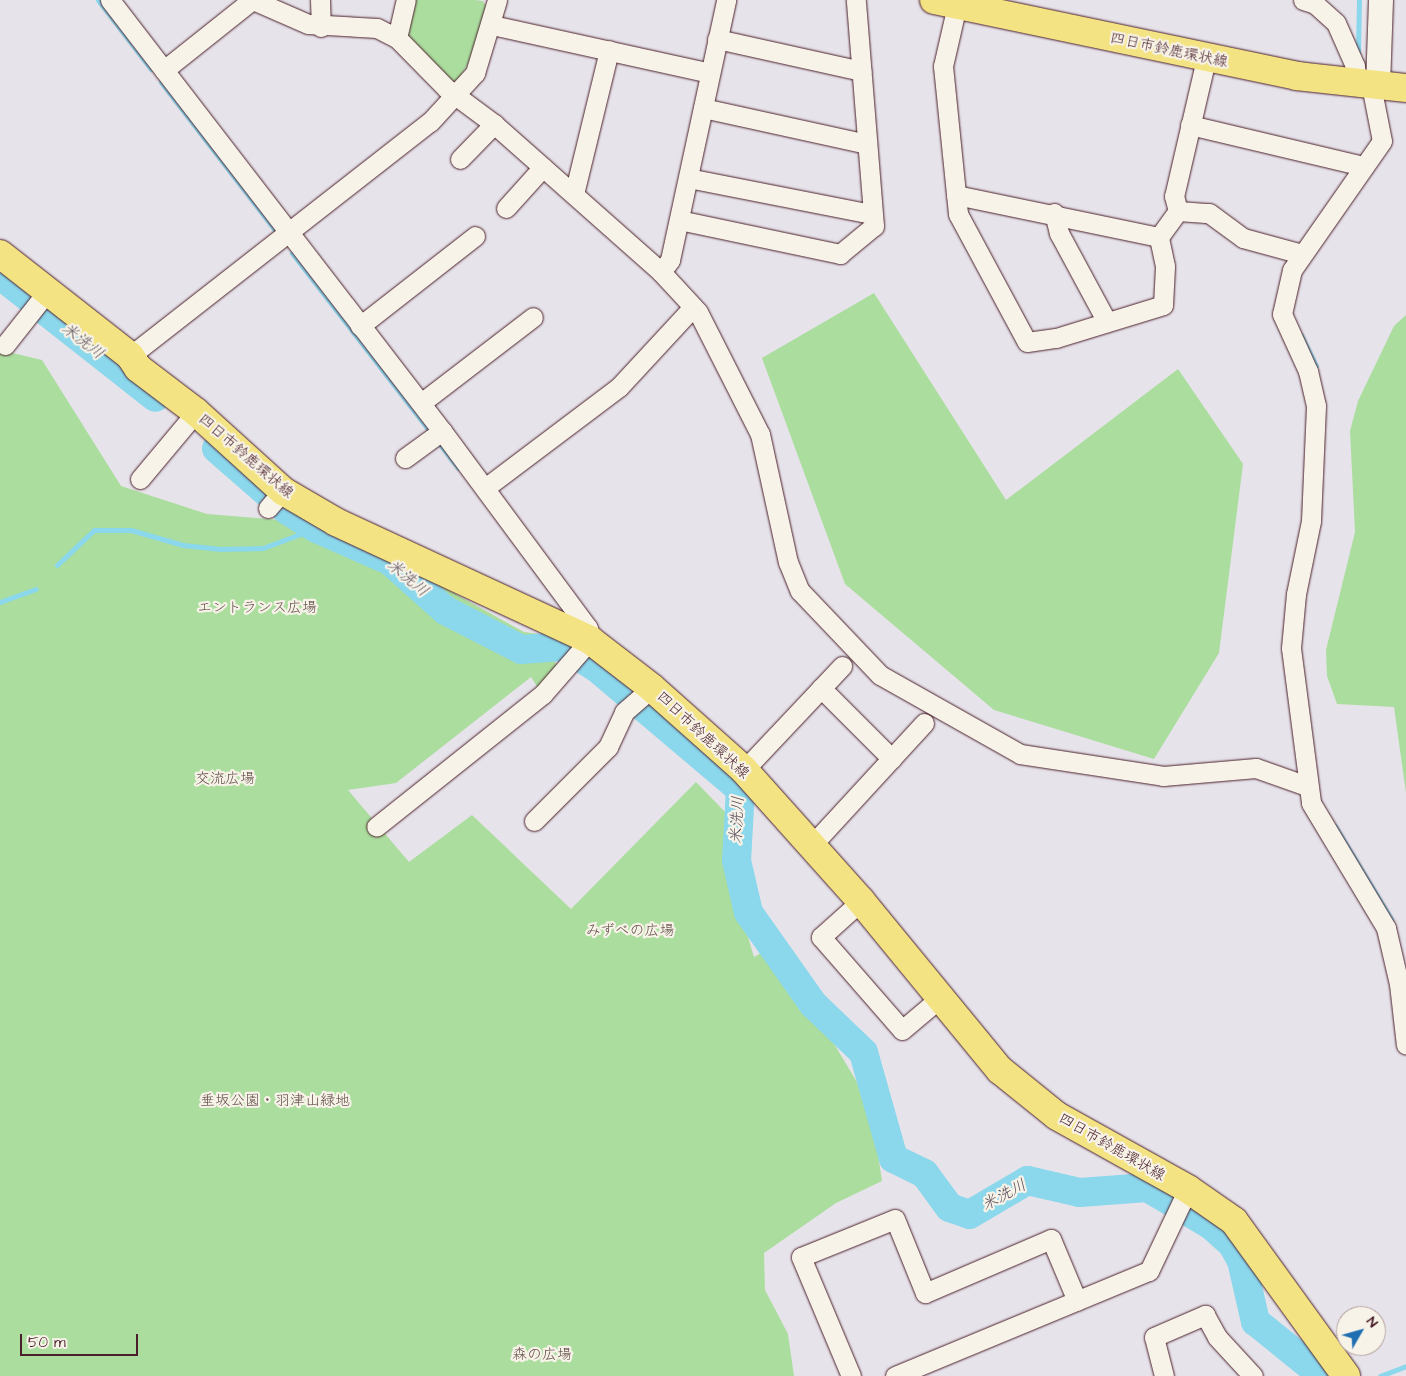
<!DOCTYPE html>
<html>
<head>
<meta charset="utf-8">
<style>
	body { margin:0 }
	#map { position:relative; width:1406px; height:1376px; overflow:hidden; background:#e7e3ea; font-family:"Architects Daughter","Klee One",sans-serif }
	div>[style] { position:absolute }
	.green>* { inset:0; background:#abdd9e }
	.stream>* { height:5px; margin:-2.5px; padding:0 2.5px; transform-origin:2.5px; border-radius:2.5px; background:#8bd7ec }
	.river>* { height:29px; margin:-14.5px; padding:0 14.5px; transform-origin:14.5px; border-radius:14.5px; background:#8bd7ec }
	.roads { filter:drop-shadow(0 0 1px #4a1f2b) drop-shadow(0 0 1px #4a1f2b) }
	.minor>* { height:19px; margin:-9.5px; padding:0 9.5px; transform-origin:9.5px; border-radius:9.5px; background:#f7f3e8 }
	.tertiary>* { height:24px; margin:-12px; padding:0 12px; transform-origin:12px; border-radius:12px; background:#f7f3e8 }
	.primary>* { height:28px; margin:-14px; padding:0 14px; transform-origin:14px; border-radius:14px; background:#f4e382 }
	span { translate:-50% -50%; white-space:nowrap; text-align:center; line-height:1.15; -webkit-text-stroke:4.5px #f7f3e8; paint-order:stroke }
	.street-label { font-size:15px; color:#4a1f2b }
	.park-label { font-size:15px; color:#624e48 }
	.water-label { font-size:16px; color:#5a4d5b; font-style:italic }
	.north { position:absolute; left:1336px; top:1306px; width:50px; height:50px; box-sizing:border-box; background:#f7f3e8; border:1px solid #b29e9c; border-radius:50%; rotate:52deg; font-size:14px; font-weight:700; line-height:20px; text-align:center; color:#4a1f2b }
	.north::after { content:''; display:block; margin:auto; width:18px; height:22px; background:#1f6fb2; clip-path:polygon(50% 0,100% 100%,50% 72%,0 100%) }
	.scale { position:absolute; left:20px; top:1334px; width:118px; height:22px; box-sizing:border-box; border:2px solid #4a1f2b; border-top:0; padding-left:6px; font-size:15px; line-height:18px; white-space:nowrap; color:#4a1f2b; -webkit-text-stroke:4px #f7f3e8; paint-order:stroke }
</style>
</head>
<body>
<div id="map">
	<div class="green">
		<i style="clip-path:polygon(411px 0,475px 0,483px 1px,488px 9px,477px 49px,457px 82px,450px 83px,406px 35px)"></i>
		<i style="clip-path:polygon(874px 293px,1006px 500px,1178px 369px,1243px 464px,1219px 653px,1154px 759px,994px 710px,845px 584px,762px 358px)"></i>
		<i style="clip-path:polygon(1406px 315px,1406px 793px,1394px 707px,1337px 704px,1327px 676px,1326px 650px,1355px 532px,1350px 431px,1358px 401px,1394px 326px)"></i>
		<i style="clip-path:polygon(0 350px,42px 360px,121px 486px,207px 514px,292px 521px,343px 532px,524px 632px,560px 637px,552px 659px,561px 669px,540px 691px,531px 677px,396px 783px,348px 790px,409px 862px,472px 815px,571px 909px,696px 782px,727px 814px,738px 903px,754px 957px,768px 949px,833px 1042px,891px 1139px,877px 1148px,882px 1181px,836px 1203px,764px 1253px,765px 1290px,788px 1334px,794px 1376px,0 1376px)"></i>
	</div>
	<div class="stream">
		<i style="left:98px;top:0;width:87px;rotate:52.5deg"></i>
		<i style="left:1358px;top:52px;width:52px;rotate:-88.9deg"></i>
		<i style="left:161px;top:82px;width:187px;rotate:52.4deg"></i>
		<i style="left:292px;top:253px;width:272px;rotate:52.3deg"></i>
		<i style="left:1301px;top:335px;width:34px;rotate:64deg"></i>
		<i style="left:57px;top:565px;width:51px;rotate:-43.4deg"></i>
		<i style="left:94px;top:530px;width:37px"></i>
		<i style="left:131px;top:530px;width:54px;rotate:16.1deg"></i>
		<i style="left:183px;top:545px;width:36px;rotate:6deg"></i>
		<i style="left:219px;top:549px;width:44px;rotate:-1.3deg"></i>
		<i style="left:263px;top:548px;width:57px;rotate:-20.7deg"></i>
		<i style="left:0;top:602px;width:38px;rotate:-20deg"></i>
		<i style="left:1335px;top:826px;width:109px;rotate:58.9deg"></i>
		<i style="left:1380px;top:1376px;width:28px;rotate:-21deg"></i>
	</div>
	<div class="river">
		<i style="left:0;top:275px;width:197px;rotate:38.2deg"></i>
		<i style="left:216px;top:448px;width:94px;rotate:41.1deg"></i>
		<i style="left:287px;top:510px;width:34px;rotate:32deg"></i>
		<i style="left:316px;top:528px;width:80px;rotate:23.7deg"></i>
		<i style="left:389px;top:560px;width:75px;rotate:41.8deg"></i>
		<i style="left:445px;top:610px;width:85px;rotate:27.2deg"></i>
		<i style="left:521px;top:649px;width:41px;rotate:-4.2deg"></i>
		<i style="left:562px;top:646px;width:41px;rotate:32.2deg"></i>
		<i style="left:597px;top:668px;width:187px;rotate:40.2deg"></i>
		<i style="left:740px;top:789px;width:71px;rotate:93.2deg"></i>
		<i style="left:736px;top:860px;width:53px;rotate:77deg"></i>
		<i style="left:748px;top:912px;width:113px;rotate:54.8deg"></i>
		<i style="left:813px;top:1004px;width:69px;rotate:43.8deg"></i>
		<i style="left:863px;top:1052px;width:110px;rotate:74.2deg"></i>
		<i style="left:893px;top:1158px;width:34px;rotate:26deg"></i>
		<i style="left:924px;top:1173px;width:42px;rotate:53.7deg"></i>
		<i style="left:949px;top:1207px;width:21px;rotate:19deg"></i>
		<i style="left:969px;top:1214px;width:67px;rotate:-30.4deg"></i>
		<i style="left:1027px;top:1180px;width:53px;rotate:13deg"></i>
		<i style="left:1079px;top:1192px;width:68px;rotate:-4.2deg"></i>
		<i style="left:1147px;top:1187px;width:74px;rotate:30.7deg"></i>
		<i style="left:1211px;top:1225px;width:28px;rotate:42deg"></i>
		<i style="left:1232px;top:1244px;width:18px;rotate:61deg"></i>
		<i style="left:1241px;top:1260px;width:63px;rotate:77.1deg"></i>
		<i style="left:1255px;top:1321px;width:87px;rotate:39deg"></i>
	</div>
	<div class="roads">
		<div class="minor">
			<i style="left:110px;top:0;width:544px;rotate:52.39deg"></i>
			<i style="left:442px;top:431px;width:245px;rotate:53.5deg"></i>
			<i style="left:588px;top:628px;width:12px;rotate:81deg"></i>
			<i style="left:590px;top:640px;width:72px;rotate:131deg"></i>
			<i style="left:543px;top:694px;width:213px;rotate:141.5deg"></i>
			<i style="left:253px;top:0;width:60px;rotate:23.6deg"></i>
			<i style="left:308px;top:24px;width:69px;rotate:3.3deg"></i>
			<i style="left:377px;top:28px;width:22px;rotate:27deg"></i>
			<i style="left:397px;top:38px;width:71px;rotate:45.6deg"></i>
			<i style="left:447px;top:89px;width:59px;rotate:36.7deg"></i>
			<i style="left:494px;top:124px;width:223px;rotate:41.5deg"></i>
			<i style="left:661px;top:272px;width:54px;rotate:47.2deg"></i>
			<i style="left:698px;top:312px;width:137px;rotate:63.1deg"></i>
			<i style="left:760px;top:434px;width:131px;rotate:77.7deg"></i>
			<i style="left:788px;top:562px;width:31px;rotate:68deg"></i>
			<i style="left:800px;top:591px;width:116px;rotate:46.4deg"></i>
			<i style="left:880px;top:675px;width:161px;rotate:29.4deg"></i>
			<i style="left:1020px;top:754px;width:145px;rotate:8.7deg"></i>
			<i style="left:1163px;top:776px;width:93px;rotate:-4.9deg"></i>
			<i style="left:1256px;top:768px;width:54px;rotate:19.4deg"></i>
			<i style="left:320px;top:0;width:27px;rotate:88deg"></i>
			<i style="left:1303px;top:0;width:13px;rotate:18deg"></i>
			<i style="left:1315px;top:4px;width:28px;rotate:42deg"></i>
			<i style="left:1336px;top:23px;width:47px;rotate:66.2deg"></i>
			<i style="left:1355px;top:66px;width:18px;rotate:84deg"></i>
			<i style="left:957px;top:5px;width:63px;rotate:102.9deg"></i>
			<i style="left:943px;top:66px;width:149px;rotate:84.2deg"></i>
			<i style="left:958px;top:214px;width:145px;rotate:61.7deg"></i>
			<i style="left:1027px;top:342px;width:29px;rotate:-8deg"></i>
			<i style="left:1056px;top:338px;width:112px;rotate:-17.1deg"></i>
			<i style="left:1163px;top:305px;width:39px;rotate:-87deg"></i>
			<i style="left:1165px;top:266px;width:30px;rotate:-102deg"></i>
			<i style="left:1159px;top:237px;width:32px;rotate:-54deg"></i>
			<i style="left:492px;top:25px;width:223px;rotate:12.4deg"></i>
			<i style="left:397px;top:38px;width:39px;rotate:-77deg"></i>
			<i style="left:717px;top:39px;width:148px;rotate:12.5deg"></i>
			<i style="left:1206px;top:59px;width:141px;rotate:103.1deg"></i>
			<i style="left:1174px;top:196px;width:16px;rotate:75deg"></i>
			<i style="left:1178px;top:211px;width:31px;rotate:4deg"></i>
			<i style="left:1209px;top:213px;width:42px;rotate:36.3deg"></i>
			<i style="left:1243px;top:238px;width:61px;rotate:15.2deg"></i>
			<i style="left:164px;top:70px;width:112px;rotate:-38.5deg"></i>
			<i style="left:1371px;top:85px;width:57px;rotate:78.9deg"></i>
			<i style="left:1382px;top:141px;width:157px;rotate:124.9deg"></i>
			<i style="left:1292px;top:270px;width:45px;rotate:102.8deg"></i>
			<i style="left:1282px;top:314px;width:63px;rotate:65.5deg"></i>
			<i style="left:1308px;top:371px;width:36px;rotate:77deg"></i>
			<i style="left:1316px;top:406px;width:115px;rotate:92.5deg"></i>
			<i style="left:1311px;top:521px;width:75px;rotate:101.6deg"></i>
			<i style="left:1296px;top:594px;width:54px;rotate:95.3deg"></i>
			<i style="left:1291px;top:648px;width:156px;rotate:82.6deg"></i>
			<i style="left:1311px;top:803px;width:146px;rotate:59deg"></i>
			<i style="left:1386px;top:928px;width:57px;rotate:76.9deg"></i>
			<i style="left:1399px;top:984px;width:61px;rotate:83.5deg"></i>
			<i style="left:703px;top:108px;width:168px;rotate:12.4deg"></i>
			<i style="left:1190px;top:125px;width:179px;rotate:13.3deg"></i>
			<i style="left:460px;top:159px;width:49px;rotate:-45.8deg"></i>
			<i style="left:688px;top:178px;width:187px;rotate:11.1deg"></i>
			<i style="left:574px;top:194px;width:148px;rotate:-76.3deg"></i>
			<i style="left:956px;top:195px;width:207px;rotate:11.7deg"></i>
			<i style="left:506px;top:208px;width:55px;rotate:-47.9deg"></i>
			<i style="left:1054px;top:213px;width:21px;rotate:76deg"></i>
			<i style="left:1059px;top:233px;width:101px;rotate:61.7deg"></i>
			<i style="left:679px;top:220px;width:165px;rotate:11.9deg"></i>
			<i style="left:840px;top:254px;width:44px;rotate:-39.5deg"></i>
			<i style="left:874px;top:226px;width:227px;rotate:-94.6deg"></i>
			<i style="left:661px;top:272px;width:15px;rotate:-53deg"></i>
			<i style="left:670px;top:260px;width:266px;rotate:-77.8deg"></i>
			<i style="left:360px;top:326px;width:146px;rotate:-38deg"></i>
			<i style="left:5px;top:345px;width:68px;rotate:-51.6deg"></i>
			<i style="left:130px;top:356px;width:380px;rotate:-38deg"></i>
			<i style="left:430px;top:122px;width:67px;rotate:-47.4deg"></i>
			<i style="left:475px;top:73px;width:76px;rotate:-73.2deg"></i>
			<i style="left:421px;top:403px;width:141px;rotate:-37.5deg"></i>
			<i style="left:405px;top:458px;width:46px;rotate:-36.1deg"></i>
			<i style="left:140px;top:479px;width:87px;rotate:-50.1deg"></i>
			<i style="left:485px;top:488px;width:168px;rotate:-37deg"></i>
			<i style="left:619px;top:387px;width:109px;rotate:-47.2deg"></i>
			<i style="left:268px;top:508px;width:23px;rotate:-49deg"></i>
			<i style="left:821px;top:688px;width:100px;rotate:45deg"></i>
			<i style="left:744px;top:770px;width:143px;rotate:-46.7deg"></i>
			<i style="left:534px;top:821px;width:105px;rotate:-45deg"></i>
			<i style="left:608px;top:747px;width:38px;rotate:-65deg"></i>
			<i style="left:624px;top:712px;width:37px;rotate:-41deg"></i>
			<i style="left:811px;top:846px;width:167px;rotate:-47.4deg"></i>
			<i style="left:861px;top:901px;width:54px;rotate:138deg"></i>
			<i style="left:821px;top:937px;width:123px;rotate:48.9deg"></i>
			<i style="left:902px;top:1030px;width:50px;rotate:-40.1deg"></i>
			<i style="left:851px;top:1376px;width:129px;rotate:-112.8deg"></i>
			<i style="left:801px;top:1257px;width:101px;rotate:-22deg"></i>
			<i style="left:895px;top:1219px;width:80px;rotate:67.9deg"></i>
			<i style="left:925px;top:1293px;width:137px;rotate:-23.2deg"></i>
			<i style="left:1051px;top:1239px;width:67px;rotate:67.2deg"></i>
			<i style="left:895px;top:1376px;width:275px;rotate:-22.5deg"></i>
			<i style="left:1149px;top:1271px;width:91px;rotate:-64.6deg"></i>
			<i style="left:1164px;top:1376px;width:40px;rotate:-104.4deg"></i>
			<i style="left:1154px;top:1337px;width:56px;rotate:-23.3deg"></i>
			<i style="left:1205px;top:1315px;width:25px;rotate:61deg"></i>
			<i style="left:1217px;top:1337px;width:53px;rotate:47.3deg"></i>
		</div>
		<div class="tertiary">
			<i style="left:1378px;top:86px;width:86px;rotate:-88deg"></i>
		</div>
		<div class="primary">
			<i style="left:934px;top:0;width:371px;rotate:11.8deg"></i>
			<i style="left:1297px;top:76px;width:110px;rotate:6.3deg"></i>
			<i style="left:0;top:254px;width:165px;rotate:38.1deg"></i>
			<i style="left:130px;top:356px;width:14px;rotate:56deg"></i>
			<i style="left:138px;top:368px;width:73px;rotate:37.2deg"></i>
			<i style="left:196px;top:412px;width:118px;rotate:42.2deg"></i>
			<i style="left:283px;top:491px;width:61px;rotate:30.3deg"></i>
			<i style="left:336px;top:522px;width:280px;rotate:24.9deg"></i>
			<i style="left:590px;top:640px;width:78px;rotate:37.7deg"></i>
			<i style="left:652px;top:688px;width:123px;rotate:41.7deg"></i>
			<i style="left:744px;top:770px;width:176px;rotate:48.2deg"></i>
			<i style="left:861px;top:901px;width:219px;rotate:50.6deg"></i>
			<i style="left:1000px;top:1070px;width:73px;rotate:38.9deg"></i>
			<i style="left:1057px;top:1116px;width:150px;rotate:29.1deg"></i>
			<i style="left:1188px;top:1189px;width:56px;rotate:34.8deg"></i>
			<i style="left:1234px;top:1221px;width:191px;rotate:54.1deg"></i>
		</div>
	</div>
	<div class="street-label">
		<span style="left:1169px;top:50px;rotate:12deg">四日市鈴鹿環状線</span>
		<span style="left:246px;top:456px;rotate:41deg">四日市鈴鹿環状線</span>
		<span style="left:703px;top:735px;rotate:43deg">四日市鈴鹿環状線</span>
		<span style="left:1112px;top:1147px;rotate:30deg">四日市鈴鹿環状線</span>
	</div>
	<div class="park-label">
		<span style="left:257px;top:608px">エントランス広場</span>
		<span style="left:225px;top:779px">交流広場</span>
		<span style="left:630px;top:931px">みずべの広場</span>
		<span style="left:275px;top:1101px">垂坂公園・羽津山緑地</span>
		<span style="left:542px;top:1355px">森の広場</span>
	</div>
	<div class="water-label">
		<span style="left:83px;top:341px;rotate:38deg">米洗川</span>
		<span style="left:408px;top:578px;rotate:40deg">米洗川</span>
		<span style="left:737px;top:820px;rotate:-87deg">米洗川</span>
		<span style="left:1004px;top:1195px;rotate:-28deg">米洗川</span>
	</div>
	<div class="north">N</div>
	<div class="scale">50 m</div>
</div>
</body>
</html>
